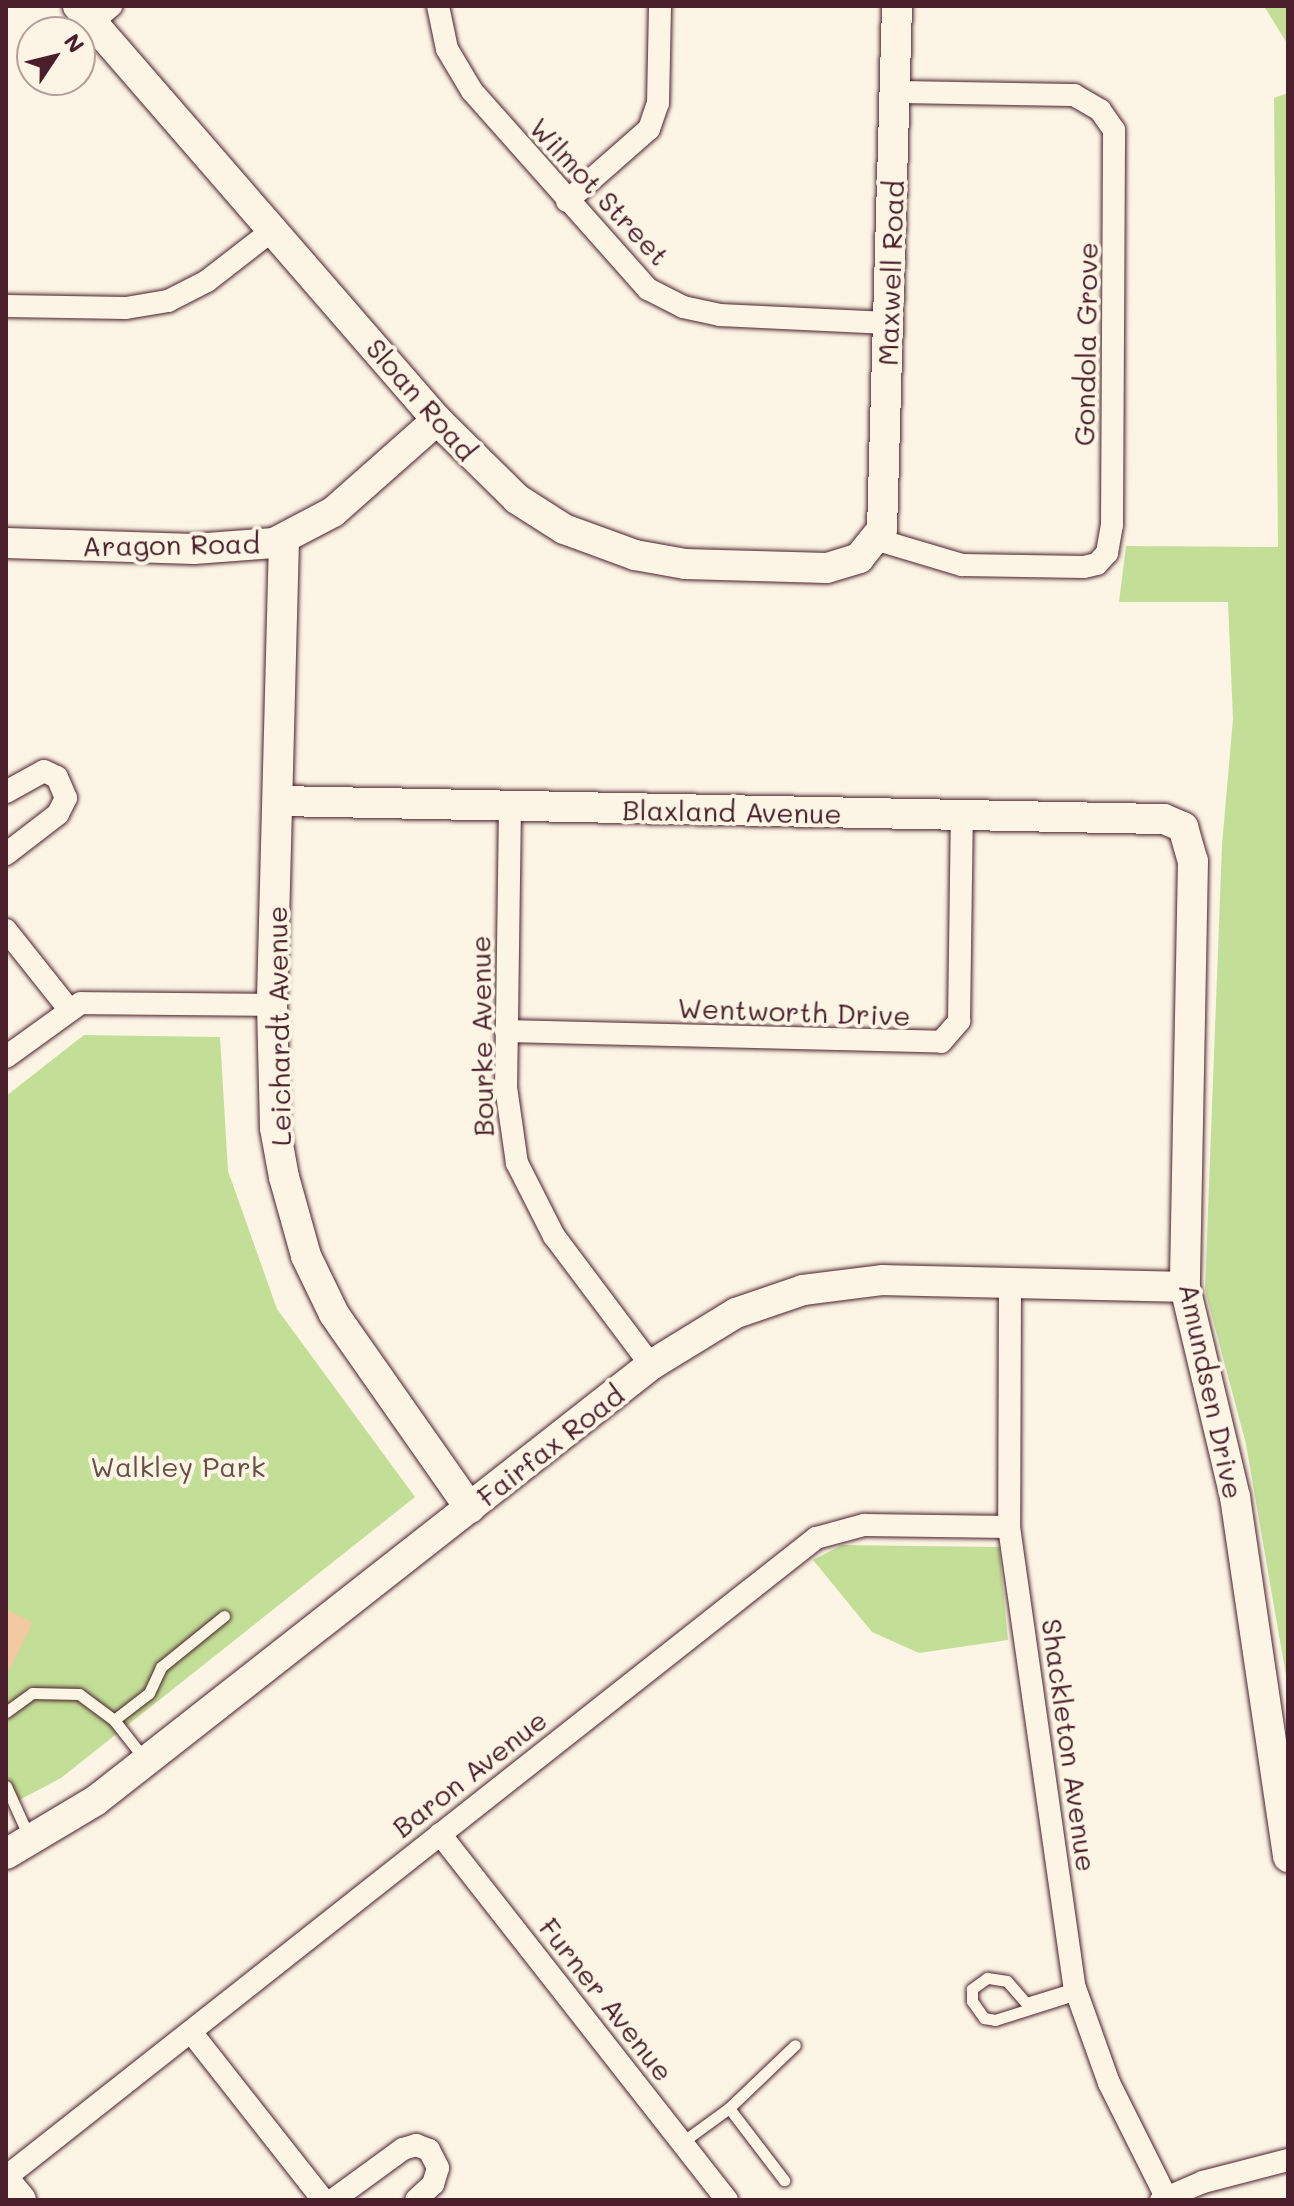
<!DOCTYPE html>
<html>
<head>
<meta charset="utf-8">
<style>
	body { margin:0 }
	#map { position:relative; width:1294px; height:2206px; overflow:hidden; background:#fcf5e5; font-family:Mali,sans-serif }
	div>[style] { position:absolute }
	.green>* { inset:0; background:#c3df97 }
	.building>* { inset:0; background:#f2caa1 }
	.roads { filter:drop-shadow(0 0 2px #4a1f2b) drop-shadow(0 0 2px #4a1f2b) }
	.lane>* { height:11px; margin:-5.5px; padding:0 5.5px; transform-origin:5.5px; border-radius:5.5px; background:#fcf5e5 }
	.street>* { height:22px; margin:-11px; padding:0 11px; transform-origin:11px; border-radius:11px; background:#fcf5e5 }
	.secondary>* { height:30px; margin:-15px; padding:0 15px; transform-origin:15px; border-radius:15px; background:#fcf5e5 }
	span { translate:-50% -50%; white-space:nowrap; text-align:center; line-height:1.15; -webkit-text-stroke:8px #fcf5e5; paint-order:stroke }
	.street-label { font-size:28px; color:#4a1f2b }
	.park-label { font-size:28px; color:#684f46 }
	.frame { position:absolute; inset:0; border:8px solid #4a1f2b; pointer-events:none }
	.north { position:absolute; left:16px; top:16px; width:80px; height:80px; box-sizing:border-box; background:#fcf5e5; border:2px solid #b59f9b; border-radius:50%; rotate:55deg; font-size:22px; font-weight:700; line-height:32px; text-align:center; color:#4a1f2b }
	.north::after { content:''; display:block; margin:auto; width:28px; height:36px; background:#4a1f2b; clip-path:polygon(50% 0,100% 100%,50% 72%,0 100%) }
</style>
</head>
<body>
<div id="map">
	<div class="green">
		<i style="clip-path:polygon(1264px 6px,1288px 6px,1288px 45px)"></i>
		<i style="clip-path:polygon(1288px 93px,1288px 1676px,1286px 1676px,1246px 1444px,1205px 1290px,1222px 845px,1233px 719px,1228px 602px,1119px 602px,1126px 546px,1278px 547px,1274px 98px)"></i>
		<i style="clip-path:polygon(84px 1035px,220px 1037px,228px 1171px,277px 1309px,415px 1497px,61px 1778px,6px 1807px,6px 1096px)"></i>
		<i style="clip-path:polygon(842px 1545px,999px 1547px,1008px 1640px,919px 1653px,872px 1632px,813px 1560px)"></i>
	</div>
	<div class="building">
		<i style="clip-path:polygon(6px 1609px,33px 1623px,10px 1669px,6px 1667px)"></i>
	</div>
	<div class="roads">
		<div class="lane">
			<i style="left:6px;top:1712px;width:32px;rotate:-36deg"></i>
			<i style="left:32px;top:1693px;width:47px;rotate:1.2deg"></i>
			<i style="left:79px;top:1694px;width:44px;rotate:36.6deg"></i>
			<i style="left:114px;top:1720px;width:52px;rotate:52deg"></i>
			<i style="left:114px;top:1720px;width:44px;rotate:-37.6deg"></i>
			<i style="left:149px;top:1693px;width:29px;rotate:-65deg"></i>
			<i style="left:161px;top:1667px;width:81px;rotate:-39deg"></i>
			<i style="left:6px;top:1786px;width:56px;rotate:65.7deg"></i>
			<i style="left:1075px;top:1988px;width:51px;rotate:163deg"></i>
			<i style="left:1026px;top:2003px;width:29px;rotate:-131deg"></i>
			<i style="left:1007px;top:1981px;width:20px;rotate:-171deg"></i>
			<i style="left:987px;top:1978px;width:19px;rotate:144deg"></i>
			<i style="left:972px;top:1989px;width:12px;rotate:90deg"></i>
			<i style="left:972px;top:2001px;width:21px;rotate:55deg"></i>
			<i style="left:984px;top:2018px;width:11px;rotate:10deg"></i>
			<i style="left:995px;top:2020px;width:86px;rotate:-17.6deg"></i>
			<i style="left:729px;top:2108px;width:91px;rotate:52.6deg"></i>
			<i style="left:681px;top:2143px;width:59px;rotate:-36.1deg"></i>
			<i style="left:729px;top:2108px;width:91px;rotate:-43.7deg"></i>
		</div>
		<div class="street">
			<i style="left:438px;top:6px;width:44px;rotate:78.2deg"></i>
			<i style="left:447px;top:49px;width:49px;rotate:59.2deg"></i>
			<i style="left:472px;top:91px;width:265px;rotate:48.4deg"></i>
			<i style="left:648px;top:289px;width:39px;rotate:27deg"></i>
			<i style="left:683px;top:307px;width:38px;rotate:12deg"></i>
			<i style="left:720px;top:315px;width:168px;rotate:2.7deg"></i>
			<i style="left:92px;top:22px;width:25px;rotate:-40deg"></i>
			<i style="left:567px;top:201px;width:109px;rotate:-41.3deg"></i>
			<i style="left:649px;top:129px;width:28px;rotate:-71deg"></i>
			<i style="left:658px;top:103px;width:97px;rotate:-88.8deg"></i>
			<i style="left:6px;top:306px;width:120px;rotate:1deg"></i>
			<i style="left:126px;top:308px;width:43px;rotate:-9.5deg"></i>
			<i style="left:168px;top:301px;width:44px;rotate:-27.1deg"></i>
			<i style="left:207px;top:281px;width:85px;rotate:-37.8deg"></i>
			<i style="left:878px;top:540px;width:88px;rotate:16.6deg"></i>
			<i style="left:962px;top:565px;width:122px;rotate:0.9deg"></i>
			<i style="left:1084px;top:567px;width:13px;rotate:-13deg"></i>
			<i style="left:1097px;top:564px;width:15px;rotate:-48deg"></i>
			<i style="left:1107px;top:553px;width:28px;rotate:-80deg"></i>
			<i style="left:1112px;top:525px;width:395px;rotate:-89.7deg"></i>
			<i style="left:1114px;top:130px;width:24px;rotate:-125deg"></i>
			<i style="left:1100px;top:110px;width:30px;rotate:-150deg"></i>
			<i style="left:1074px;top:95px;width:177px;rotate:-179deg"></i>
			<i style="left:6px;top:792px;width:43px;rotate:-28.9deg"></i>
			<i style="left:44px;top:771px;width:14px;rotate:25deg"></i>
			<i style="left:57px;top:777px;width:23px;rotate:67deg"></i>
			<i style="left:66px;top:798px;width:18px;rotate:117deg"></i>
			<i style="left:58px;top:814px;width:66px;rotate:142.4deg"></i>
			<i style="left:510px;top:806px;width:281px;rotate:90.8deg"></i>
			<i style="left:506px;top:1087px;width:77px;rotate:81.8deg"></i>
			<i style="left:517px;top:1163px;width:82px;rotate:63.1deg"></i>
			<i style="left:554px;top:1236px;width:161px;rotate:53.1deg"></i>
			<i style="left:6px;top:930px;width:100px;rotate:51.5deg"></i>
			<i style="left:506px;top:1031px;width:435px;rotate:1.4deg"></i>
			<i style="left:941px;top:1042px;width:28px;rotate:-49deg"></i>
			<i style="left:959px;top:1021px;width:205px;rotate:-89.2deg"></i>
			<i style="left:6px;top:1057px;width:92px;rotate:-35.8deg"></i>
			<i style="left:81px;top:1003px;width:191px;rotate:0.6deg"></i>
			<i style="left:1010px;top:1283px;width:244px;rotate:90.2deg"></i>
			<i style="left:1009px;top:1527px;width:466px;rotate:81.9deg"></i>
			<i style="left:1075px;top:1988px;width:101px;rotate:70.3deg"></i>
			<i style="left:1109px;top:2083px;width:127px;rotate:63.4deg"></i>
			<i style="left:440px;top:1834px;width:465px;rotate:51.9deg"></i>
			<i style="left:191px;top:2032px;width:214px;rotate:51.8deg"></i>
			<i style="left:6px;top:2177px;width:1032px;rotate:-38.27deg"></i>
			<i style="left:816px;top:1538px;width:50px;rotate:-15.2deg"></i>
			<i style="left:864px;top:1525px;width:145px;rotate:0.8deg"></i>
			<i style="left:333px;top:2200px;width:87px;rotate:-36.1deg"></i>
			<i style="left:403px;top:2149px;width:14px;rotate:-17deg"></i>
			<i style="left:416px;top:2145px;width:14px;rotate:21deg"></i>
			<i style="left:429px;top:2150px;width:20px;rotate:63deg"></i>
			<i style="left:438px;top:2168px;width:17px;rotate:107deg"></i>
			<i style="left:433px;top:2184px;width:23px;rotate:137deg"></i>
			<i style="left:1161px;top:2200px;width:46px;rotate:-23.2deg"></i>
			<i style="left:1203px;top:2182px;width:88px;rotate:-14.5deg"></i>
		</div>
		<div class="secondary">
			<i style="left:78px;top:6px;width:548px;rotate:49.07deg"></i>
			<i style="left:437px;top:420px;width:112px;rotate:44.6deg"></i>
			<i style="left:517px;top:499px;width:56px;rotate:32.6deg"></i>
			<i style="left:564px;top:529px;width:76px;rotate:20.1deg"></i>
			<i style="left:635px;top:555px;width:51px;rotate:10.2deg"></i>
			<i style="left:685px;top:564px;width:142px;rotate:1.6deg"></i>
			<i style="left:827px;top:568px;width:34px;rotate:-17deg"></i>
			<i style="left:859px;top:558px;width:36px;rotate:-51deg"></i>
			<i style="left:882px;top:530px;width:524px;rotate:-88.36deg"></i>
			<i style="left:284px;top:540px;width:465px;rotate:91.5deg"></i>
			<i style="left:272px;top:1005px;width:123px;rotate:88.6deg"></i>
			<i style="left:275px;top:1128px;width:50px;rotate:79.6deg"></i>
			<i style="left:284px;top:1177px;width:82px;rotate:74.4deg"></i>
			<i style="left:306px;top:1256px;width:64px;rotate:64.2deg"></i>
			<i style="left:334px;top:1314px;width:237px;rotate:55deg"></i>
			<i style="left:6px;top:543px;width:188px;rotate:1.8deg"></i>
			<i style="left:194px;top:549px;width:80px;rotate:-4.3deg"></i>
			<i style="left:274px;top:543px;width:67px;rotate:-27.7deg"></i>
			<i style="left:333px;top:512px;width:139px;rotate:-41.5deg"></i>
			<i style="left:279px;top:801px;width:885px;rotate:1.17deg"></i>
			<i style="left:1164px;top:819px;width:21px;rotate:23deg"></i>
			<i style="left:1183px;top:827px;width:35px;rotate:74deg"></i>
			<i style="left:1193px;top:861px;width:426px;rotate:91.1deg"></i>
			<i style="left:1185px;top:1287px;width:216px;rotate:76.6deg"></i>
			<i style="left:1235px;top:1497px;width:364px;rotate:81.6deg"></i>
			<i style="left:6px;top:1854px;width:104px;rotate:-30.8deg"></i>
			<i style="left:95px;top:1801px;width:707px;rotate:-38.1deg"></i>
			<i style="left:651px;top:1365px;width:100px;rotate:-31.5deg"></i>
			<i style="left:736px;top:1313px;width:71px;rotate:-18.9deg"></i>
			<i style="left:803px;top:1290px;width:81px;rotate:-7.1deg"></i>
			<i style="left:883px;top:1280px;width:302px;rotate:1.3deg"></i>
			<i style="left:6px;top:2182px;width:23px;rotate:50deg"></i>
		</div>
	</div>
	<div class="street-label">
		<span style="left:600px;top:191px;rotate:47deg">Wilmot Street</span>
		<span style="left:890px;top:273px;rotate:-88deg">Maxwell Road</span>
		<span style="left:1085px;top:344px;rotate:-89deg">Gondola Grove</span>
		<span style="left:422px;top:399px;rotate:49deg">Sloan Road</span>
		<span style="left:171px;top:544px;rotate:-1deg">Aragon Road</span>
		<span style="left:732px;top:811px;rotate:1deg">Blaxland Avenue</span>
		<span style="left:794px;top:1011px;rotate:2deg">Wentworth Drive</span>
		<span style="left:278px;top:1026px;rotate:-91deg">Leichardt Avenue</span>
		<span style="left:481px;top:1036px;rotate:-91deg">Bourke Avenue</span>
		<span style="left:1212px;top:1391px;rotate:78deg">Amundsen Drive</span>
		<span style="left:550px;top:1445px;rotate:-38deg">Fairfax Road</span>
		<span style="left:1070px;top:1745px;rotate:82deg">Shackleton Avenue</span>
		<span style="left:469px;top:1773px;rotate:-38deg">Baron Avenue</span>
		<span style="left:607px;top:1999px;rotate:52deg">Furner Avenue</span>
	</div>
	<div class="park-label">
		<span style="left:178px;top:1466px">Walkley Park</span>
	</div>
	<div class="frame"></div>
	<div class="north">N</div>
</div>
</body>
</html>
